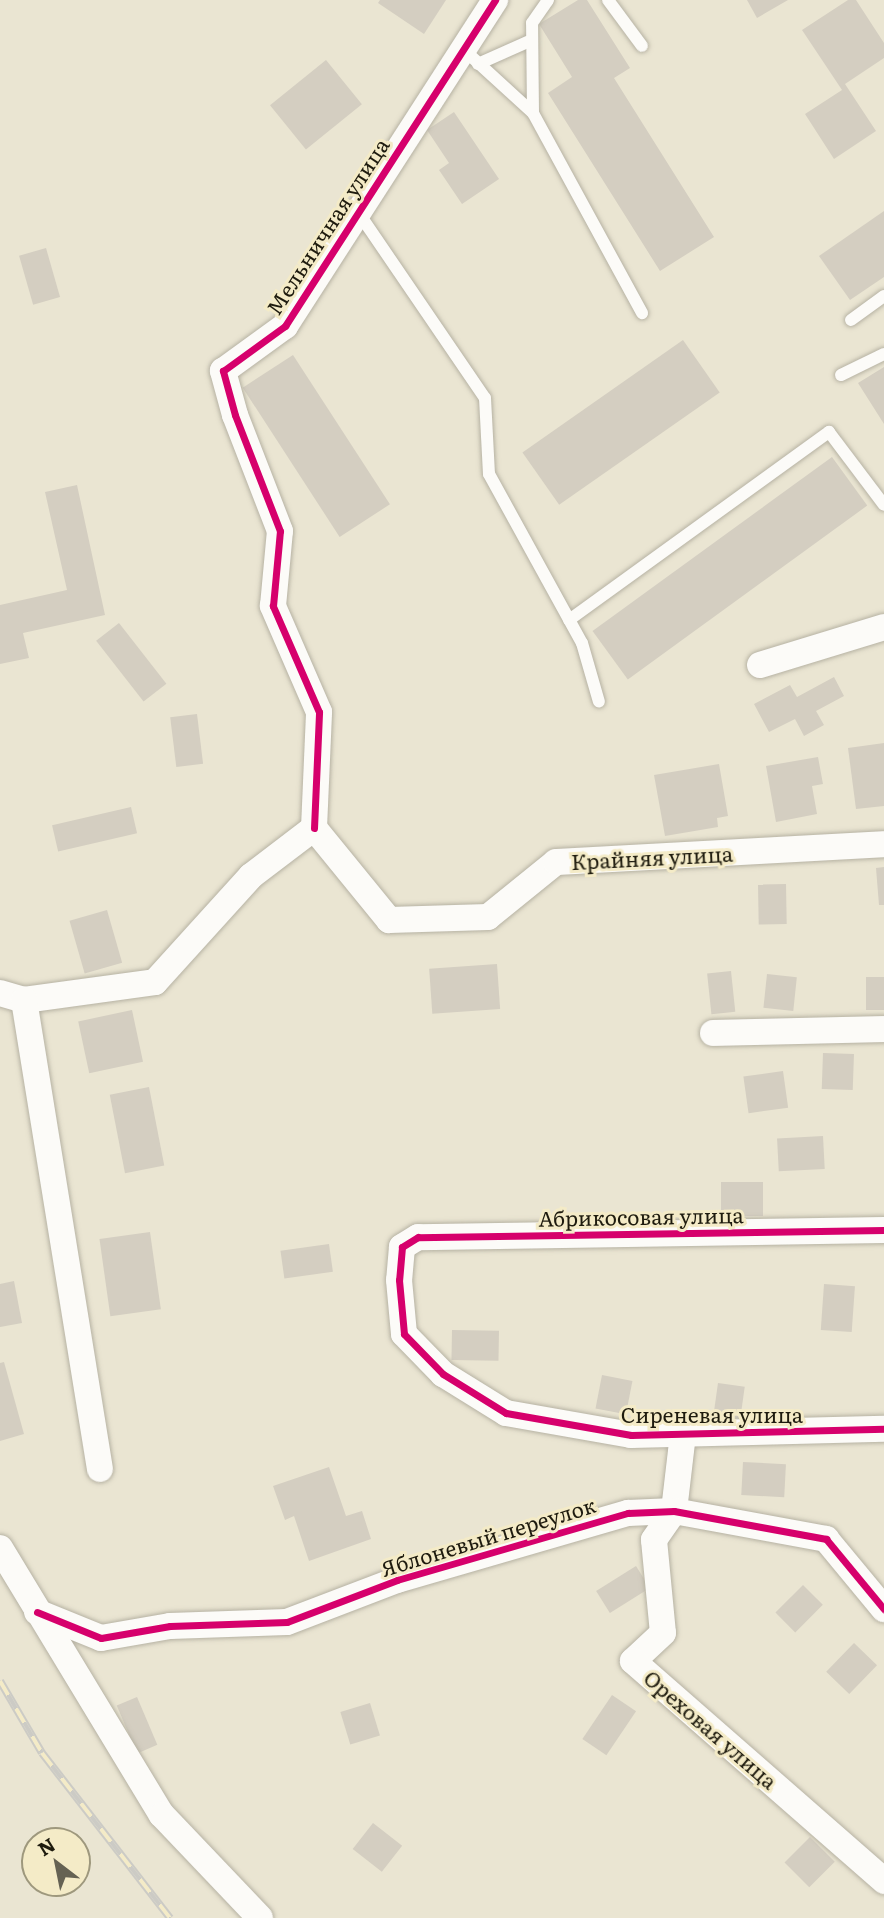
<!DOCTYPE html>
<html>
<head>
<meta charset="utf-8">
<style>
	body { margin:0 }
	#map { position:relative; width:884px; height:1918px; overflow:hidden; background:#eae5d2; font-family:Literata,serif }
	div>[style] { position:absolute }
	.building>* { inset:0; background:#d4cec1; transform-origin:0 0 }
	.roads { filter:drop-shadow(0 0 2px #b6b2a3) drop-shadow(0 0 2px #b6b2a3) }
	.service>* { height:12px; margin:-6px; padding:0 6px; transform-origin:6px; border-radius:6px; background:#fcfbf8 }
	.minor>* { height:26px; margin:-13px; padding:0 13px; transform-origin:13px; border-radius:13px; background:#fcfbf8 }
	.rail>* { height:8px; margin-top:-4px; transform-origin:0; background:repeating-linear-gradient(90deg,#f4ebc7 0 16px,#cccbc5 0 32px); box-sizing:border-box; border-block:2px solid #cccbc5 }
	.cycleway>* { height:7px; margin:-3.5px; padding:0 3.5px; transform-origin:3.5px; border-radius:3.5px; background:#d6006c }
	span { translate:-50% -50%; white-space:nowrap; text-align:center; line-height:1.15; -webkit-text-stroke:6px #f4ebc7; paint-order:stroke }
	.street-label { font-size:21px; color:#1e1b0e }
	.north { position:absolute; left:21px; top:1827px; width:70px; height:70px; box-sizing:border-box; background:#f4ebc7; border:2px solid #9e987d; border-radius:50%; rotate:328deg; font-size:19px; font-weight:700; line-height:28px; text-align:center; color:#1e1b0e }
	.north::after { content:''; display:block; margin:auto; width:24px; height:32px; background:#656253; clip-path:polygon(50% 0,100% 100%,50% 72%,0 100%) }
</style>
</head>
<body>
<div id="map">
	<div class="building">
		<i style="clip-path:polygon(380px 0,446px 0,424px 34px,378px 3px)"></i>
		<i style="clip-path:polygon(578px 0,587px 0,630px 68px,614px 78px,714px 237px,660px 271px,548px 93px,572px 77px,539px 24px)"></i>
		<i style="clip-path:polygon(747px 0,788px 0,757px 18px)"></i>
		<i style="clip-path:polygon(848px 0,856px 0,884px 43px,884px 58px,845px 84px,876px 131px,834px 159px,805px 114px,842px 90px,802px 30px)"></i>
		<i style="left:326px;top:60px;width:57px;height:72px;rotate:51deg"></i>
		<i style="clip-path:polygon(454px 112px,499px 179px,462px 204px,439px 170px,449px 163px,427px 130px)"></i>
		<i style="clip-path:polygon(884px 211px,884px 277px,850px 300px,819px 256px)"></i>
		<i style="left:46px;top:248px;width:51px;height:28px;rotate:74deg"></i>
		<i style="left:683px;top:340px;width:64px;height:196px;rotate:55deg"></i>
		<i style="left:293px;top:355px;width:178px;height:60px;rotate:57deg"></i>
		<i style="clip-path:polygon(884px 367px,884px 424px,858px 383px)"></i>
		<i style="left:832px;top:457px;width:60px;height:296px;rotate:54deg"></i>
		<i style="clip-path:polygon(77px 485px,105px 615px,23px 633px,29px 658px,0 664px,0 605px,67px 590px,45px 492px)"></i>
		<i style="left:119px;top:623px;width:77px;height:29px;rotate:52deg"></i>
		<i style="clip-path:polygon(834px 677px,844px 696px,816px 711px,824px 725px,804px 736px,795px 719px,769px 732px,754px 704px,790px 685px,797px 697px)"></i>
		<i style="left:197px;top:714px;width:50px;height:27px;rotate:83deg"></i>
		<i style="clip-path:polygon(884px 743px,884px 806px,856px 809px,848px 748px)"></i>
		<i style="clip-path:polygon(818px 757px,823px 784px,812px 786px,817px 814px,776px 822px,766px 766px)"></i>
		<i style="clip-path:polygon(719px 764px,728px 816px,717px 818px,718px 827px,665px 836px,654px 775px)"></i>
		<i style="left:131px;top:807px;width:27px;height:81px;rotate:77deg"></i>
		<i style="clip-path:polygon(884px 867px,884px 905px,879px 905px,876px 868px)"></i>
		<i style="left:786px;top:884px;width:40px;height:28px;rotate:89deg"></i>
		<i style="left:107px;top:910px;width:55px;height:39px;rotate:74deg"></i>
		<i style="left:497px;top:964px;width:45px;height:68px;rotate:86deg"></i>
		<i style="left:731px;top:971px;width:41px;height:24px;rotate:84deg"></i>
		<i style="left:767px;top:974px;width:30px;height:34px;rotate:6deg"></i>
		<i style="left:866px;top:977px;width:18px;height:33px"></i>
		<i style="left:132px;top:1010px;width:53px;height:55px;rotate:78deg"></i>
		<i style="left:823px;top:1053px;width:31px;height:36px;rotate:2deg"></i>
		<i style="left:783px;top:1071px;width:37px;height:40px;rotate:82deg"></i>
		<i style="left:149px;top:1087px;width:80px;height:40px;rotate:79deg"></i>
		<i style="left:823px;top:1136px;width:33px;height:46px;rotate:87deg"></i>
		<i style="left:763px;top:1182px;width:34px;height:42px;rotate:90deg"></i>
		<i style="left:150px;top:1232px;width:78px;height:51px;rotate:82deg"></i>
		<i style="left:329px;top:1244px;width:28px;height:49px;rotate:82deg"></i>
		<i style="clip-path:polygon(14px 1281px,22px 1323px,0 1327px,0 1284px)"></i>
		<i style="left:824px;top:1284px;width:31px;height:46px;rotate:4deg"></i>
		<i style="left:452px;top:1330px;width:47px;height:30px;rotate:1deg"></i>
		<i style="clip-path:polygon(4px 1362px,24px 1434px,0 1441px,0 1363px)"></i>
		<i style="left:602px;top:1375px;width:31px;height:34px;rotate:11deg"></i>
		<i style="left:718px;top:1383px;width:27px;height:32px;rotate:8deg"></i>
		<i style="left:743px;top:1462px;width:43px;height:33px;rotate:3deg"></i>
		<i style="clip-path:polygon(329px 1467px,346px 1516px,362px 1511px,371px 1539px,309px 1561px,294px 1516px,285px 1520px,273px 1486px)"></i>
		<i style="left:636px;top:1566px;width:26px;height:47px;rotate:58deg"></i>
		<i style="left:803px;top:1585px;width:28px;height:39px;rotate:45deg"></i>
		<i style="left:854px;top:1643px;width:32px;height:40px;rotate:44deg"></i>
		<i style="left:612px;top:1695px;width:29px;height:53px;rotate:34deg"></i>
		<i style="left:137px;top:1697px;width:52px;height:22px;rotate:67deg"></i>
		<i style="left:370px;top:1703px;width:34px;height:31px;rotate:73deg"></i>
		<i style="left:373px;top:1823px;width:37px;height:33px;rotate:38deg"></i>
		<i style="left:810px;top:1837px;width:35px;height:36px;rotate:45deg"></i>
	</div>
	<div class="roads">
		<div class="service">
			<i style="left:608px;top:0;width:57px;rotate:53.5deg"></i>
			<i style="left:463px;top:49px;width:95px;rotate:42.4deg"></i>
			<i style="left:533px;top:113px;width:228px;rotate:61.4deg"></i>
			<i style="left:478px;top:64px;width:59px;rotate:-24deg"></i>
			<i style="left:533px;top:113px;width:90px;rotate:-90.6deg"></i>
			<i style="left:532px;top:23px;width:28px;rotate:-55deg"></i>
			<i style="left:358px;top:212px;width:225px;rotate:55.7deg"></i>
			<i style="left:485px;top:398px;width:76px;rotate:87deg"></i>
			<i style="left:489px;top:474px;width:193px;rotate:61.2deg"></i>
			<i style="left:582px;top:643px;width:61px;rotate:73.9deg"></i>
			<i style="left:851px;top:320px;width:41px;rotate:-36deg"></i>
			<i style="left:841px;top:375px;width:48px;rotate:-26deg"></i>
			<i style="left:569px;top:620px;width:321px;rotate:-35.9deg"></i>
			<i style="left:829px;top:432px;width:91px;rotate:53deg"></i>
		</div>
		<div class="minor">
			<i style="left:760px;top:665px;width:130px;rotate:-17deg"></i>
			<i style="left:314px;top:828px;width:116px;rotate:-87.5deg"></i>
			<i style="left:319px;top:712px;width:116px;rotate:-113.5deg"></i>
			<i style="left:273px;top:606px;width:75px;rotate:-84.7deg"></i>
			<i style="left:280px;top:531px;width:124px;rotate:-111.2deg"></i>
			<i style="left:235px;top:415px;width:46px;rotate:-105.3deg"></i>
			<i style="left:223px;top:371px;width:77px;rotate:-36deg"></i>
			<i style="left:285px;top:326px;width:388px;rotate:-57.2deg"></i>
			<i style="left:314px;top:828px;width:119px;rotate:50.8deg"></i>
			<i style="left:389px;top:920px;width:99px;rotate:-1.7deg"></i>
			<i style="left:488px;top:917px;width:87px;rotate:-39deg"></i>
			<i style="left:556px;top:862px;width:328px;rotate:-3.1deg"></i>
			<i style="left:0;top:993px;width:25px;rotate:16deg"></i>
			<i style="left:24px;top:1000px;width:132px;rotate:-7.8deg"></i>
			<i style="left:155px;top:982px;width:143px;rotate:-47.8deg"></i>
			<i style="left:251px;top:876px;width:79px;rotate:-37.3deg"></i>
			<i style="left:24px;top:1000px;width:475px;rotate:80.8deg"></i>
			<i style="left:713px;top:1033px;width:171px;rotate:-1.3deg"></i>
			<i style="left:884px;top:1230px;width:466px;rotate:179.1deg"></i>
			<i style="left:418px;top:1237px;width:19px;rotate:148deg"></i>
			<i style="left:402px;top:1247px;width:33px;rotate:95deg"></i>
			<i style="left:399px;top:1280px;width:54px;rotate:84.7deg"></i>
			<i style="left:404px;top:1334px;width:56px;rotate:45.7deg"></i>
			<i style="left:443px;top:1374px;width:74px;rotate:31.8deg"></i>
			<i style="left:506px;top:1413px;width:127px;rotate:10deg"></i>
			<i style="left:631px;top:1435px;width:253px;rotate:-1.4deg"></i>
			<i style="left:683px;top:1434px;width:78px;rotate:96.7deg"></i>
			<i style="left:674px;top:1511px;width:35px;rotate:125deg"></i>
			<i style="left:654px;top:1540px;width:93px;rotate:84.5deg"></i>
			<i style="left:663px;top:1633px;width:41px;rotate:137deg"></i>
			<i style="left:633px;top:1661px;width:334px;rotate:41.2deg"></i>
			<i style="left:0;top:1548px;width:312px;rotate:58.8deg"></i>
			<i style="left:162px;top:1815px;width:142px;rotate:46.4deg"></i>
			<i style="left:37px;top:1612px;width:69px;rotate:22.1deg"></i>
			<i style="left:101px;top:1638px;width:70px;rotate:-9.9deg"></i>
			<i style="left:170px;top:1626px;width:117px;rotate:-2deg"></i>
			<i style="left:287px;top:1622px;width:118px;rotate:-20.9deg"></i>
			<i style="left:397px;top:1580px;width:241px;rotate:-16.2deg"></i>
			<i style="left:628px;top:1513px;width:46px;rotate:-2.5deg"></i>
			<i style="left:674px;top:1511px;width:155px;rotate:10.4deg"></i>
			<i style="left:826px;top:1539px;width:91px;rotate:50.4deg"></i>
		</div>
	</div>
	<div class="rail">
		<i style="left:0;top:1681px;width:83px;rotate:59.7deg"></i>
		<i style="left:42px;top:1753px;width:209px;rotate:52.2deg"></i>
	</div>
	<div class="cycleway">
		<i style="left:314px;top:828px;width:116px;rotate:-87.5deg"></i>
		<i style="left:319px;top:712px;width:116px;rotate:-113.5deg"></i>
		<i style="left:273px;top:606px;width:75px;rotate:-84.7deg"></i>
		<i style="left:280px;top:531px;width:124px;rotate:-111.2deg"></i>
		<i style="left:235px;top:415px;width:46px;rotate:-105.3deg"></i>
		<i style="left:223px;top:371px;width:77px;rotate:-36deg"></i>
		<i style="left:285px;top:326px;width:388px;rotate:-57.2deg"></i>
		<i style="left:884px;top:1230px;width:466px;rotate:179.1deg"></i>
		<i style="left:418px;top:1237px;width:19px;rotate:148deg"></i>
		<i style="left:402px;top:1247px;width:33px;rotate:95deg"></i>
		<i style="left:399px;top:1280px;width:54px;rotate:84.7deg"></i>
		<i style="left:404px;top:1334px;width:56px;rotate:45.7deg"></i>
		<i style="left:443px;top:1374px;width:74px;rotate:31.8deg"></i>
		<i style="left:506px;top:1413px;width:127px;rotate:10deg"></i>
		<i style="left:631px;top:1435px;width:253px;rotate:-1.4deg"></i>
		<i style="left:37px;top:1612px;width:69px;rotate:22.1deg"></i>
		<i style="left:101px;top:1638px;width:70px;rotate:-9.9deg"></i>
		<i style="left:170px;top:1626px;width:117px;rotate:-2deg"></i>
		<i style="left:287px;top:1622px;width:118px;rotate:-20.9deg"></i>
		<i style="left:397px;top:1580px;width:241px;rotate:-16.2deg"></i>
		<i style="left:628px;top:1513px;width:46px;rotate:-2.5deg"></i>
		<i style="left:674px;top:1511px;width:155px;rotate:10.4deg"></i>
		<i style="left:826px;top:1539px;width:91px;rotate:50.4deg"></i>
	</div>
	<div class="street-label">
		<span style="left:327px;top:226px;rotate:-57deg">Мельничная улица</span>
		<span style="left:652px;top:857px;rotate:-3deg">Крайняя улица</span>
		<span style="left:641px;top:1216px;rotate:-1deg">Абрикосовая улица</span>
		<span style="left:712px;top:1414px">Сиреневая улица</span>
		<span style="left:488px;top:1536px;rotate:-17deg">Яблоневый переулок</span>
		<span style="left:711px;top:1729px;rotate:41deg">Ореховая улица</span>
	</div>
	<div class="north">N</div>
</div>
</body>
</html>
